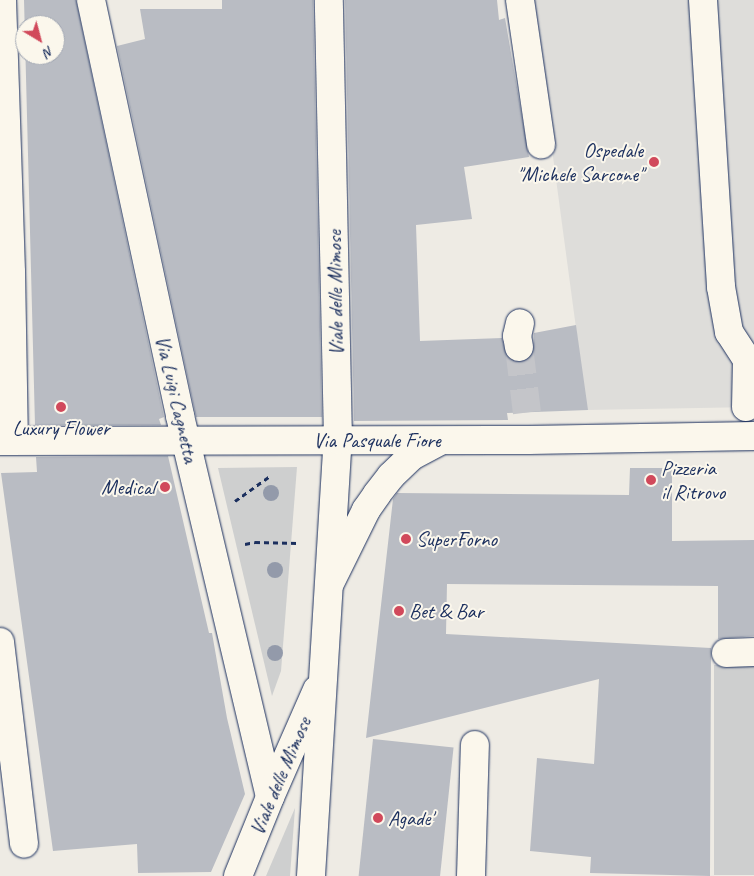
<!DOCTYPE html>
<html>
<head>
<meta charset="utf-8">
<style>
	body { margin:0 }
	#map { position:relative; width:754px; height:876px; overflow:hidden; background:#eeebe4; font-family:Caveat,sans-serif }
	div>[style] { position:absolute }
	.built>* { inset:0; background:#deddda }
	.green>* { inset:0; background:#cecfcf; transform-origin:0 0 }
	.building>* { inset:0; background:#b9bcc3; transform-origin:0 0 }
	.minor-tunnel>* { height:28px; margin-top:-14px; transform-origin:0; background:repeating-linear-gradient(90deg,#c4c5c9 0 28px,transparent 0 42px) }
	.path>* { height:3px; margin-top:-1.5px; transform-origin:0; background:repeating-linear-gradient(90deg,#1b2f5e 0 5px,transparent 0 9px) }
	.roads { filter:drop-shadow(0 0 1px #1b2f5e) drop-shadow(0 0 1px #1b2f5e) }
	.minor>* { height:28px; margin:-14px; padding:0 14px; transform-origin:14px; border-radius:14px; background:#fbf7ec }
	.major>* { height:28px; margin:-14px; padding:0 14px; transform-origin:14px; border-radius:14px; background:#fbf7ec }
	.trees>* { width:16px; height:16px; margin:-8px; border-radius:50%; background:#939aaa }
	.dots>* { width:14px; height:14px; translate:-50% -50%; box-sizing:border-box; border:2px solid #fbf7ec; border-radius:50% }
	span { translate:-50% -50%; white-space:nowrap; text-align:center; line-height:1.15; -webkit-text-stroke:4px #fbf7ec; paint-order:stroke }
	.poi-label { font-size:21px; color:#1b2f5e }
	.right { translate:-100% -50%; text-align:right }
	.left { translate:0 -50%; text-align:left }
	.street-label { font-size:21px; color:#1b2f5e }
	.north { position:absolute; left:15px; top:15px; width:50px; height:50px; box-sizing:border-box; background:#fbf7ec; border:1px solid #a1a7b3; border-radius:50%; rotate:143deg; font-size:14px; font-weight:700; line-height:20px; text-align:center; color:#1b2f5e }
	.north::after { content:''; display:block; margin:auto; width:18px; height:22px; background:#d1495b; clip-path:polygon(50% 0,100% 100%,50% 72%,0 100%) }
</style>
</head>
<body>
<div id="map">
	<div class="built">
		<i style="clip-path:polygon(532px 0,754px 0,754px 407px,587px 410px)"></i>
	</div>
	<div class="green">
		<i style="clip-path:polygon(297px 467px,281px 671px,272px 696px,218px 468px)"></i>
		<i style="left:754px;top:665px;width:210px;height:40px;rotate:90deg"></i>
		<i style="clip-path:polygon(295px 808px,290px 876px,266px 876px)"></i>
	</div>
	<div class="building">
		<i style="clip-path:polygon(evenodd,24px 0,76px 0,164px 417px,159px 419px,161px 425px,35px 425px,24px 0,25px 25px,55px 25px,55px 55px,25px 55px,25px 25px)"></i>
		<i style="clip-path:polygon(222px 0,313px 0,322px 417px,196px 417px,117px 46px,145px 39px,140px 9px,222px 9px)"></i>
		<i style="clip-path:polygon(345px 0,497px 0,499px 20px,505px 18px,529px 157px,464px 167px,472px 219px,416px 225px,420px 341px,502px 338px,507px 357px,513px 361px,521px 362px,529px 359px,533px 353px,534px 333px,576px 325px,588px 410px,507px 413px,508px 420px,354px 421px)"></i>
		<i style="clip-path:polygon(168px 456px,209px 633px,212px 633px,227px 718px,245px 794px,211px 872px,138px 873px,137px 844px,53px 851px,1px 473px,37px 472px,36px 457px)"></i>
		<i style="clip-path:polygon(630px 468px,672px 468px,672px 541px,754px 540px,754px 636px,718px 639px,718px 586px,447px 584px,446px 634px,711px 648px,710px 876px,590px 873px,591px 857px,530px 851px,537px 758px,594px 764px,599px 679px,366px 738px,393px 499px,397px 493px,629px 495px)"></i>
		<i style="left:373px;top:739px;width:81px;height:138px;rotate:6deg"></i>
	</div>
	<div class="minor-tunnel">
		<i style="left:519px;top:347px;width:66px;rotate:83.1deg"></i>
	</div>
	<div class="path">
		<i style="left:235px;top:501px;width:43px;rotate:-35.5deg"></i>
		<i style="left:245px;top:544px;width:10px;rotate:-11deg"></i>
		<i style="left:255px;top:542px;width:43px;rotate:1.3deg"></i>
	</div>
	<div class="roads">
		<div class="minor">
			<i style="left:2px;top:0;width:272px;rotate:88.1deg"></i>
			<i style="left:11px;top:272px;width:169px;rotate:89deg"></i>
			<i style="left:520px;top:0;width:146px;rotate:81.7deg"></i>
			<i style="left:703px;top:0;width:288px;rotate:86.4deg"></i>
			<i style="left:721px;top:287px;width:46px;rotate:79.9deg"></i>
			<i style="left:729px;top:332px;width:33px;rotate:57deg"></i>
			<i style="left:747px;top:360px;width:47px;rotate:91.2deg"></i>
			<i style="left:519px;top:347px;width:11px;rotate:-100deg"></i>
			<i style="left:517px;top:336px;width:13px;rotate:-77deg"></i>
			<i style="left:0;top:441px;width:529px;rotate:-0.11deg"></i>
			<i style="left:529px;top:440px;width:225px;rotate:-1deg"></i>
			<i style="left:329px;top:585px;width:84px;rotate:-63.7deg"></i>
			<i style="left:366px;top:510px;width:19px;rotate:-55deg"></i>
			<i style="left:377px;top:494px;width:23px;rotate:-52deg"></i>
			<i style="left:391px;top:476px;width:29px;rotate:-44deg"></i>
			<i style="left:412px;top:456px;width:32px;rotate:-28deg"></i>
			<i style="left:0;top:642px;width:203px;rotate:83.2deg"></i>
			<i style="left:726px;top:653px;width:28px;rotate:-2deg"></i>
			<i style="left:471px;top:876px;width:131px;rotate:-88.3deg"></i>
		</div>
		<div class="major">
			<i style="left:91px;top:0;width:425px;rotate:77.9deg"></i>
			<i style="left:180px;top:416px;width:391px;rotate:76.7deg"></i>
			<i style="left:238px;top:876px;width:85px;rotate:-67.9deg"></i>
			<i style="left:270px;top:797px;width:117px;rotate:-66.3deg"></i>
			<i style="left:311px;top:876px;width:437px;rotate:-86.5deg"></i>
			<i style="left:338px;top:440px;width:440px;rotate:-91.2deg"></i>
		</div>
	</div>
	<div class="trees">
		<i style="left:271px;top:493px"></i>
		<i style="left:275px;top:570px"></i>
		<i style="left:275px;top:653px"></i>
	</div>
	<div class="dots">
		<i style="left:654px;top:162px;background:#d1495b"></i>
		<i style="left:61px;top:407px;background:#d1495b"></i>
		<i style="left:651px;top:480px;background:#d1495b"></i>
		<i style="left:165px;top:487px;background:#d1495b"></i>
		<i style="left:406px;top:539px;background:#d1495b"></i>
		<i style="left:399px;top:611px;background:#d1495b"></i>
		<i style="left:378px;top:818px;background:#d1495b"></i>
	</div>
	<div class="poi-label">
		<span class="right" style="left:643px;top:162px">Ospedale<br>"Michele Sarcone"</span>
		<span style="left:61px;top:428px">Luxury Flower</span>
		<span class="left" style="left:661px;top:480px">Pizzeria<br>il Ritrovo</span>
		<span class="right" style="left:155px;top:487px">Medical</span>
		<span class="left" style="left:416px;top:539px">SuperForno</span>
		<span class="left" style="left:409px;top:611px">Bet &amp; Bar</span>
		<span class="left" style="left:388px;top:818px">Agade'</span>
	</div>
	<div class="street-label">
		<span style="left:335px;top:293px;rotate:-91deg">Viale delle Mimose</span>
		<span style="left:177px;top:399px;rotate:77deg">Via Luigi Cagnetta</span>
		<span style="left:377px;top:440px">Via Pasquale Fiore</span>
		<span style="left:280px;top:776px;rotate:-67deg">Viale delle Mimose</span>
	</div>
	<div class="north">N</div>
</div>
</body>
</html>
